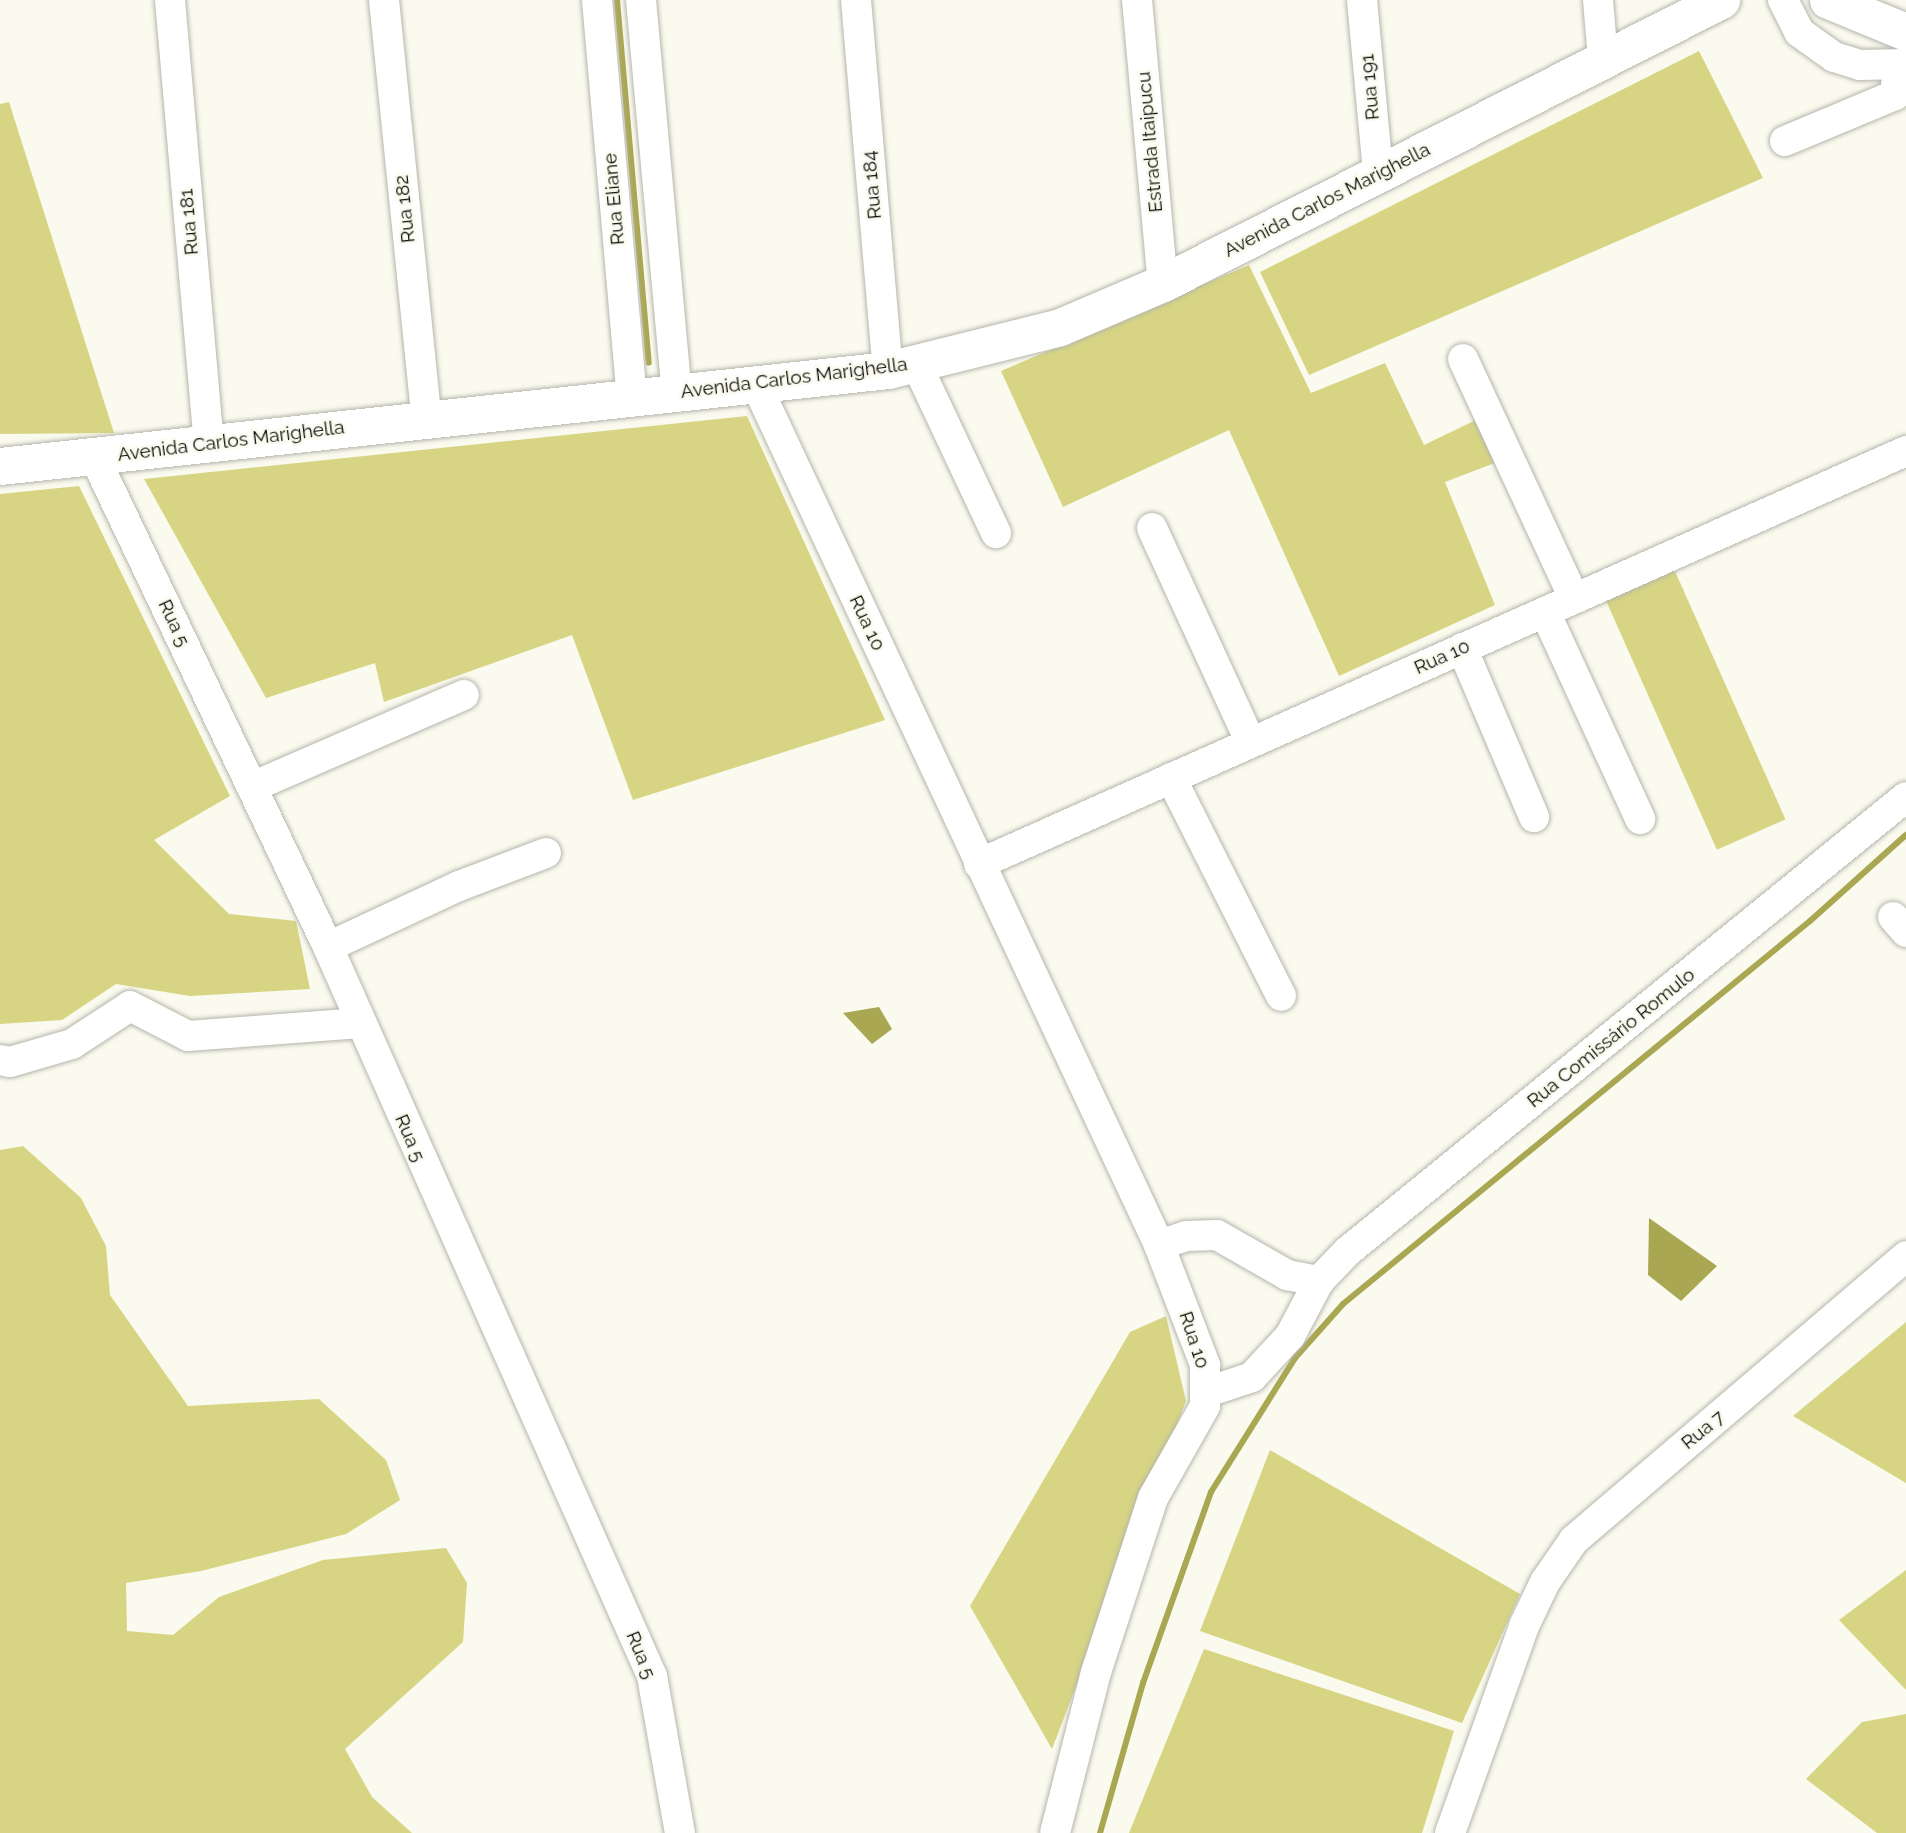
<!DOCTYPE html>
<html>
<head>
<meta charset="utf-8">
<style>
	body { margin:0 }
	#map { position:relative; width:1906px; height:1833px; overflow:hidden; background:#fafaef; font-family:Raleway,sans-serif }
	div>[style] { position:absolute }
	.green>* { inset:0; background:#d7d584; transform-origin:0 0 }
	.water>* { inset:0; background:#aaa753 }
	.stream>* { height:6px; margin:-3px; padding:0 3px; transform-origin:3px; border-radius:3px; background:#aaa753 }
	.roads { filter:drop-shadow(0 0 2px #b5b5ab) drop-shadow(0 0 2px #b5b5ab) }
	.minor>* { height:30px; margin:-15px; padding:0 15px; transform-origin:15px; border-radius:15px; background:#fff }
	.major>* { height:37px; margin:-18.5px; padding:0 18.5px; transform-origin:18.5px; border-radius:18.5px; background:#fff }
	span { translate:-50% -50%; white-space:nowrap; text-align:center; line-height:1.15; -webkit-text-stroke:5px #fafaef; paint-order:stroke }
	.street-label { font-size:19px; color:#0e0e0b }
</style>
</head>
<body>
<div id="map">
	<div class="green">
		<i style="clip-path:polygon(1699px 51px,1763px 178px,1309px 375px,1260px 272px)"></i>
		<i style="clip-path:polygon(9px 102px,114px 433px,0 434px,0 104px)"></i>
		<i style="clip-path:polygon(1249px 265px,1311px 393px,1385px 363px,1424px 445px,1480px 418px,1500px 461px,1445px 482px,1495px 605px,1339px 676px,1229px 430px,1063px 507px,1001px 371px)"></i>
		<i style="clip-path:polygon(747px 416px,885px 720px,633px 800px,572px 635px,384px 702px,375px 663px,266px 698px,144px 479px)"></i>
		<i style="clip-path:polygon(79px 486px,230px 796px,154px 840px,229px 914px,296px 921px,310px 989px,190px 996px,116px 984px,62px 1020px,0 1024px,0 494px)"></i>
		<i style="left:1674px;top:569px;width:274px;height:75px;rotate:66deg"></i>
		<i style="clip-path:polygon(23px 1146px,81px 1198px,106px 1246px,110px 1295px,188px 1406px,319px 1399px,386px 1460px,400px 1500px,346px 1534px,201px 1571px,126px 1583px,127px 1631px,173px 1635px,219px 1597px,323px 1560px,446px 1548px,467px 1583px,463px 1642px,345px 1749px,372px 1797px,412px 1833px,0 1833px,0 1150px)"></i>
		<i style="clip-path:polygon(1166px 1316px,1186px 1401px,1052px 1749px,970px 1606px,1130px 1332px)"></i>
		<i style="clip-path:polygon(1906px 1322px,1906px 1483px,1793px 1416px)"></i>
		<i style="clip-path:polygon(1270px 1450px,1520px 1594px,1462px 1723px,1200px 1631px)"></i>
		<i style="clip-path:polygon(1906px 1570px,1906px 1690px,1839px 1620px)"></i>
		<i style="clip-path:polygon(1204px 1649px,1454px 1731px,1422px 1833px,1129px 1833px)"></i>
		<i style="clip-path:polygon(1906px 1714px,1906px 1833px,1877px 1833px,1806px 1779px,1862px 1722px)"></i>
	</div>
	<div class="water">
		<i style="clip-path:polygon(879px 1007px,892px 1029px,872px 1044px,843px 1013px)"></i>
		<i style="clip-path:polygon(1649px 1218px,1717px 1266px,1681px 1301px,1648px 1275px)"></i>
	</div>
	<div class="stream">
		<i style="left:617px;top:0;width:364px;rotate:85deg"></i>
		<i style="left:1100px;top:1833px;width:156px;rotate:-74deg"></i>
		<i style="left:1143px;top:1683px;width:203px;rotate:-70.4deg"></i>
		<i style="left:1211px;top:1492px;width:158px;rotate:-57.9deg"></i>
		<i style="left:1295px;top:1358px;width:72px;rotate:-48.4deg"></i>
		<i style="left:1343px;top:1304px;width:604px;rotate:-39.36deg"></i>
		<i style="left:1810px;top:921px;width:129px;rotate:-41.9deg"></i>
	</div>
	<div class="roads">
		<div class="minor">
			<i style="left:170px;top:0;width:446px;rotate:85deg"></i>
			<i style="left:384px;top:0;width:419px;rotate:84.2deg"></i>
			<i style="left:597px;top:0;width:399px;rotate:85deg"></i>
			<i style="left:641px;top:0;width:395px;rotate:84.8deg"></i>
			<i style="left:856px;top:0;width:371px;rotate:85.1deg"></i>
			<i style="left:1137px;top:0;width:284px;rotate:84.8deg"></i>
			<i style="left:1362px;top:0;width:175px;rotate:84.7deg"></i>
			<i style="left:1598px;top:0;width:60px;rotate:85.2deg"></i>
			<i style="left:1783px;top:0;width:36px;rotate:63deg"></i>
			<i style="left:1799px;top:32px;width:43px;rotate:35.5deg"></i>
			<i style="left:1834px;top:57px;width:27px;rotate:17deg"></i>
			<i style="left:1860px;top:65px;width:46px;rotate:-1.2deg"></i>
			<i style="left:1785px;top:141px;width:119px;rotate:-22.7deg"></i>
			<i style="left:1895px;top:95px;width:29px;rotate:-84deg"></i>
			<i style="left:1463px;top:359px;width:264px;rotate:65.1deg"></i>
			<i style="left:916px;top:363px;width:188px;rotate:64.8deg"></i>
			<i style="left:755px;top:382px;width:953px;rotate:64.91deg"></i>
			<i style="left:1159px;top:1245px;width:129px;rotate:69deg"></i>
			<i style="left:1205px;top:1365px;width:41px;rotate:90deg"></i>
			<i style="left:1205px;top:1406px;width:106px;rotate:119.5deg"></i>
			<i style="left:1153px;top:1498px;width:183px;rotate:108.1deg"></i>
			<i style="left:1096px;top:1672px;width:166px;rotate:104.3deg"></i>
			<i style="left:95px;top:458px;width:542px;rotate:64.52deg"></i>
			<i style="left:328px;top:947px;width:798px;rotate:66.04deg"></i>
			<i style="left:652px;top:1676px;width:159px;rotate:79.9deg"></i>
			<i style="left:1152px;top:528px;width:234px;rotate:65.3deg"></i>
			<i style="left:1545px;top:612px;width:228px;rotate:65.3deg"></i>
			<i style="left:1462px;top:648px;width:184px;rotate:66.9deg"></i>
			<i style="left:1171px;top:778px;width:244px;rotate:63.2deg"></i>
			<i style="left:252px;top:787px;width:231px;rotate:-23.5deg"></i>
			<i style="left:979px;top:864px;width:1015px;rotate:-24.01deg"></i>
			<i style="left:1893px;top:917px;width:20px;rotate:49deg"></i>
			<i style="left:328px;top:947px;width:145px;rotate:-25deg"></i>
			<i style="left:459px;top:886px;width:93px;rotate:-20.8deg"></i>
			<i style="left:0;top:1060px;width:10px;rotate:11deg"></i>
			<i style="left:10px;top:1062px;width:65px;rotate:-16.2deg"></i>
			<i style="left:72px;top:1044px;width:69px;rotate:-33.2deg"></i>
			<i style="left:130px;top:1006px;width:65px;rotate:27.3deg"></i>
			<i style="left:188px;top:1036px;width:173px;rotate:-4.3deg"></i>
			<i style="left:1159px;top:1245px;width:28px;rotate:-18deg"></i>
			<i style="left:1186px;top:1236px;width:31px;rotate:-2deg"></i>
			<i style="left:1217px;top:1235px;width:81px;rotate:29.7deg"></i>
			<i style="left:1287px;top:1275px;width:33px;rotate:11deg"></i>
			<i style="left:1319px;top:1281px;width:42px;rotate:-46deg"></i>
			<i style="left:1348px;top:1251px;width:719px;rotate:-39.13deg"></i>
			<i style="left:1207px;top:1392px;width:47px;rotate:-18.4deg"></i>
			<i style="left:1252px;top:1377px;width:56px;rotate:-47.2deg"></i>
			<i style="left:1290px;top:1336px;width:62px;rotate:-62.2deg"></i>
			<i style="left:1450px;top:1833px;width:222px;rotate:-70.3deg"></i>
			<i style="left:1525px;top:1624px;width:47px;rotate:-64.5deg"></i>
			<i style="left:1545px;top:1582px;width:51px;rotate:-55.4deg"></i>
			<i style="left:1574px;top:1540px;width:437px;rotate:-40.5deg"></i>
		</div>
		<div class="major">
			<i style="left:1828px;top:0;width:84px;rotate:22.3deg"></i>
			<i style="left:0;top:466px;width:893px;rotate:-6.17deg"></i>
			<i style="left:888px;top:370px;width:177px;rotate:-14deg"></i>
			<i style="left:1060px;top:327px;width:112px;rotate:-23.1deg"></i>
			<i style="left:1163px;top:283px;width:626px;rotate:-26.89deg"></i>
		</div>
	</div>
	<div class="street-label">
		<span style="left:1370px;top:87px;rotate:-95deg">Rua 191</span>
		<span style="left:1150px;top:142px;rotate:-95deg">Estrada Itaipucu</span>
		<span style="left:872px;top:185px;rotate:-95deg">Rua 184</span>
		<span style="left:614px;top:199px;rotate:-95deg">Rua Eliane</span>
		<span style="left:1327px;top:200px;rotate:-27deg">Avenida Carlos Marighella</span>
		<span style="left:405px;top:209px;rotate:-96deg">Rua 182</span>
		<span style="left:189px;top:222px;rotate:-95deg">Rua 181</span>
		<span style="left:794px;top:378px;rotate:-7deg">Avenida Carlos Marighella</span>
		<span style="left:231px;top:441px;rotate:-7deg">Avenida Carlos Marighella</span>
		<span style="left:174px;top:623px;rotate:65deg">Rua 5</span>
		<span style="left:867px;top:623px;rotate:65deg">Rua 10</span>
		<span style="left:1442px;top:657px;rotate:-24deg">Rua 10</span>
		<span style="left:1611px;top:1038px;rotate:-39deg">Rua Comissário Romulo</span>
		<span style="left:410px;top:1138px;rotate:67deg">Rua 5</span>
		<span style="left:1194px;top:1340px;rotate:72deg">Rua 10</span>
		<span style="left:1703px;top:1430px;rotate:-39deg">Rua 7</span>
		<span style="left:641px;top:1655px;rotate:68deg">Rua 5</span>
	</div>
</div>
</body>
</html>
